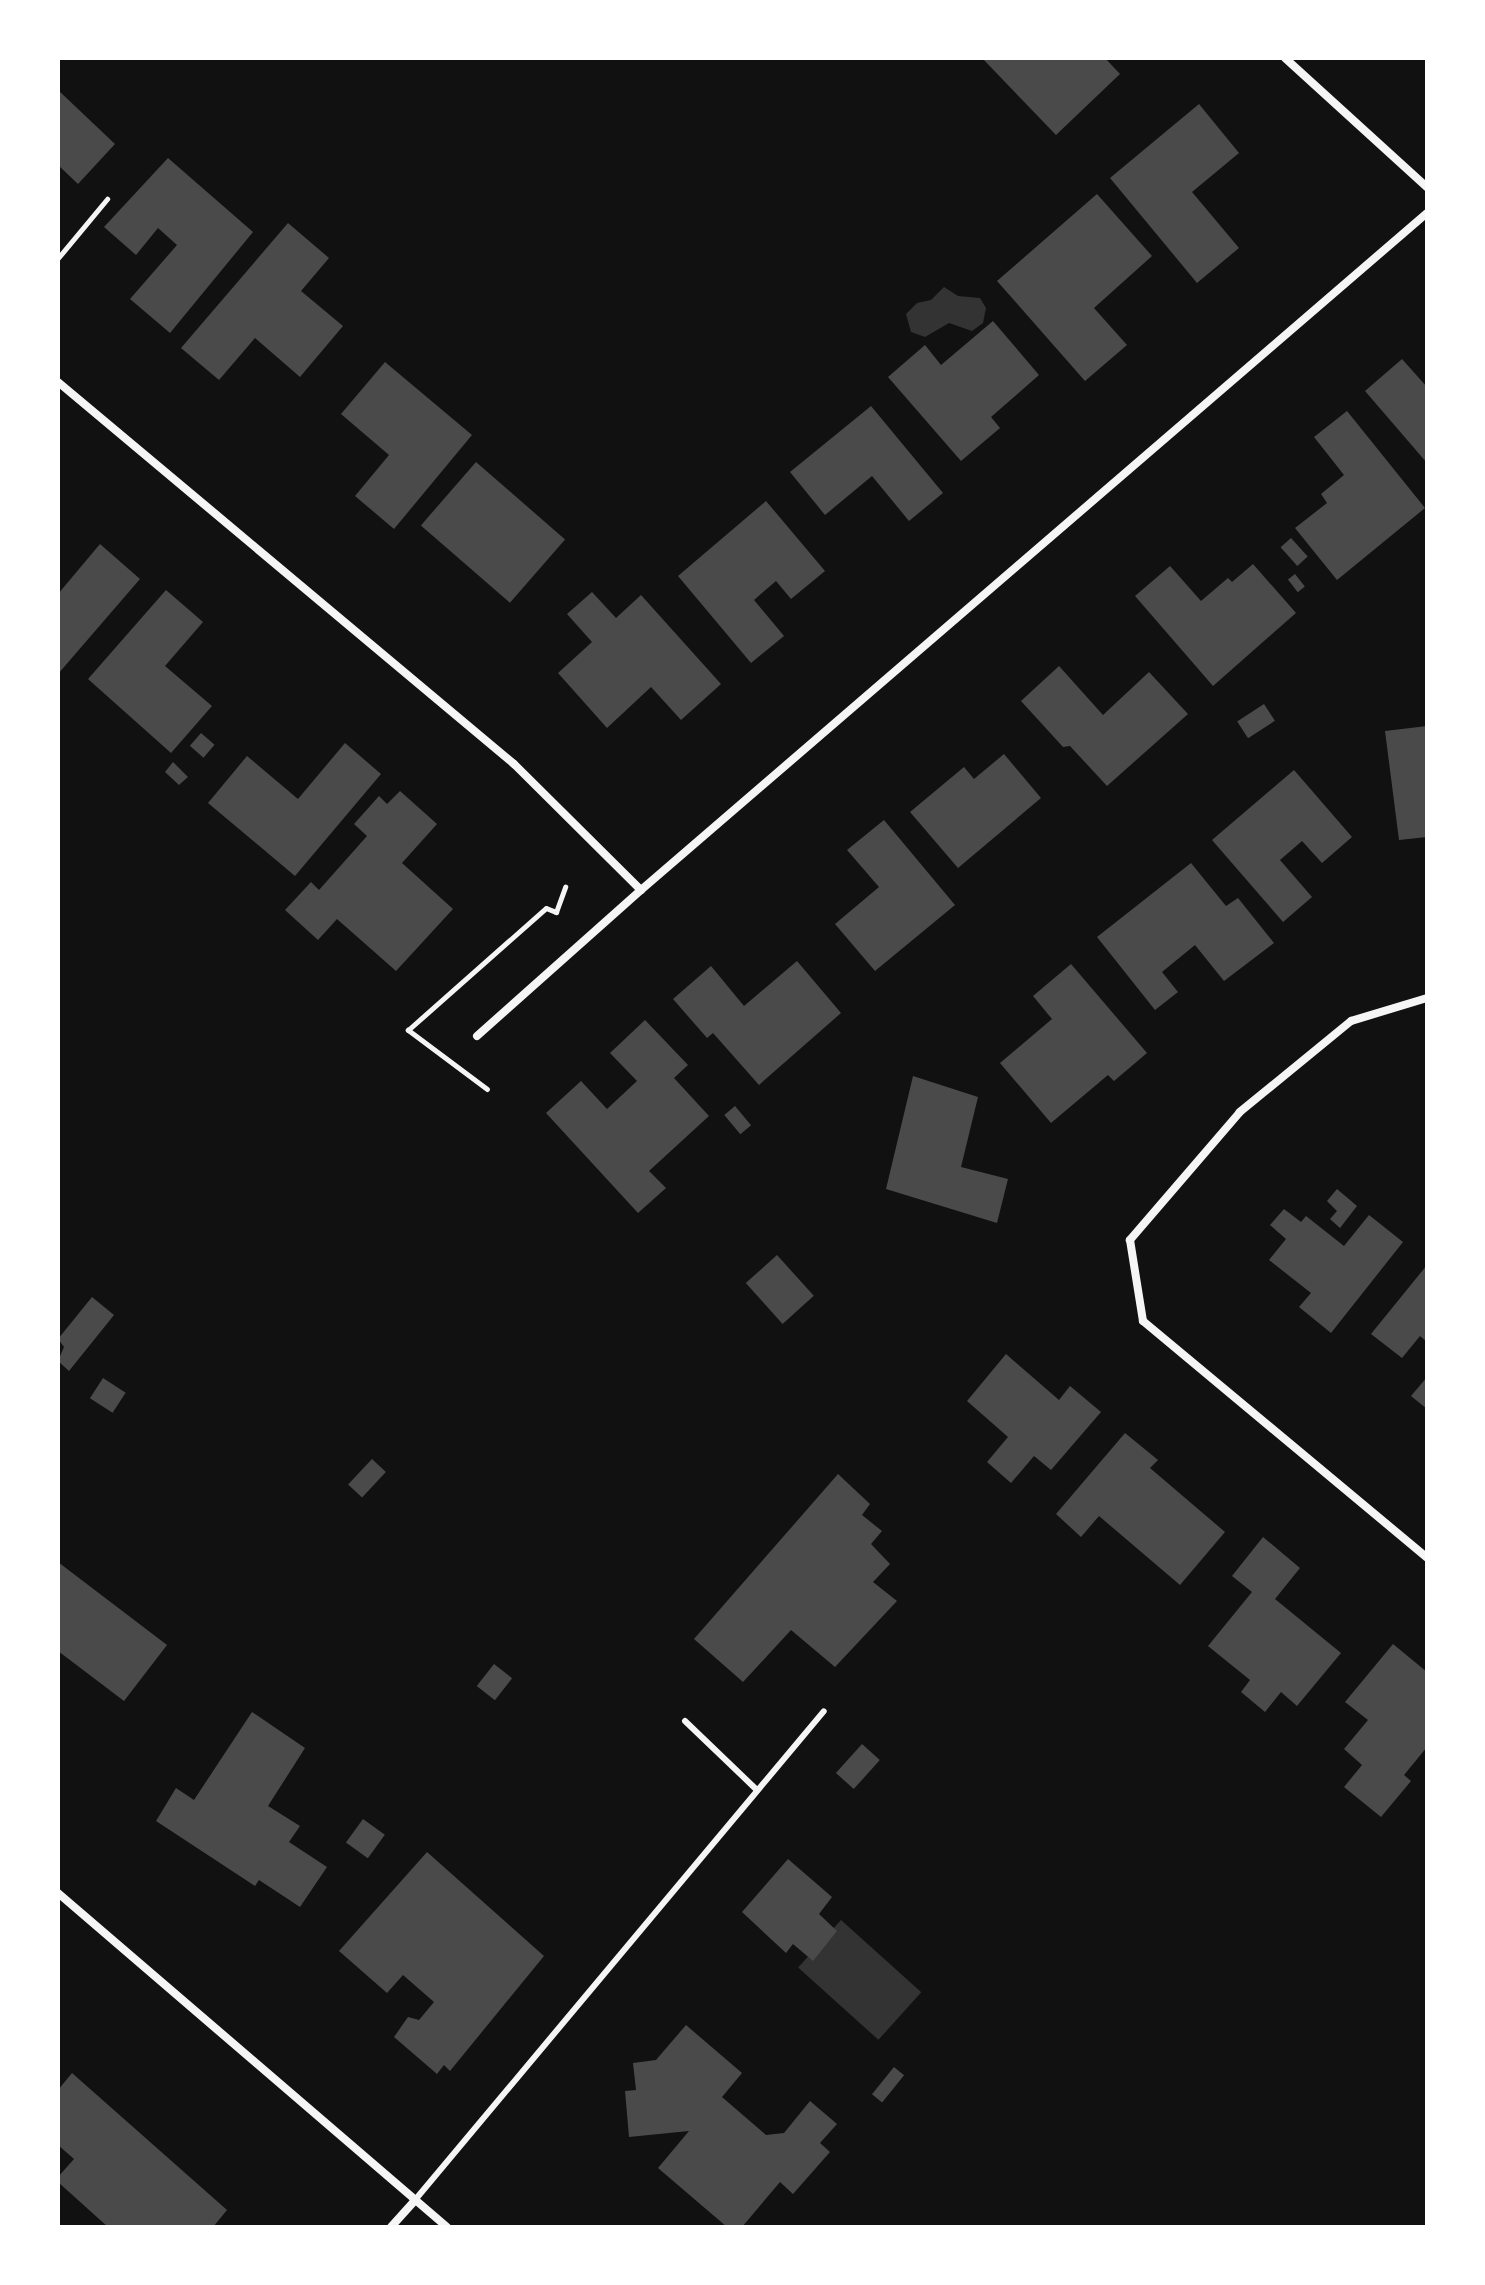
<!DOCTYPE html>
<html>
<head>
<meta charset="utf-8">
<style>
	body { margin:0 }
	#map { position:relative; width:1485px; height:2285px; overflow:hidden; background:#111; font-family:"Golos Text",sans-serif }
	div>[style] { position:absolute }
	.water>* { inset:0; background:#333; transform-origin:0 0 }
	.building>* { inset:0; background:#4a4a4a; transform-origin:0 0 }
	.path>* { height:5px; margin:-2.5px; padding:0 2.5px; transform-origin:2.5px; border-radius:2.5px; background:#f5f5f5 }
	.service>* { height:6px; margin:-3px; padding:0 3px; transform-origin:3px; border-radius:3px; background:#f5f5f5 }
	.minor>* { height:8px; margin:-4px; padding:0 4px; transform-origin:4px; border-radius:4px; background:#f5f5f5 }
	span { translate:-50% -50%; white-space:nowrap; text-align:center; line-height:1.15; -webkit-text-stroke:6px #fff; paint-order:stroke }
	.frame { position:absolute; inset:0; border:60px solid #fff; pointer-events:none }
</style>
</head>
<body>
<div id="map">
	<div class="water">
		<i style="clip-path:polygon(944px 287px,958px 296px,980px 298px,986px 308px,983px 323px,972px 331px,949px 323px,925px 337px,911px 332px,906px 314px,917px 303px,931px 300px)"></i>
		<i style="left:841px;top:1920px;width:108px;height:64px;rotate:42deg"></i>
	</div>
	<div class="building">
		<i style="clip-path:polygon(982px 58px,1105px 58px,1120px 74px,1056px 135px)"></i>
		<i style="clip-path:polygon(58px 90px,115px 144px,78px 184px,58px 165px)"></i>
		<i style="clip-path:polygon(1199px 104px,1239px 153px,1192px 192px,1239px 248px,1197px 283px,1110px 178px)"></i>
		<i style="clip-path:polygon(168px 158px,253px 232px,170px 333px,130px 299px,177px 245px,158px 228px,136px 255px,104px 227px)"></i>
		<i style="clip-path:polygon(1097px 194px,1152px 256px,1094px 308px,1127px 345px,1085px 381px,997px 281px)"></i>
		<i style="clip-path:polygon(288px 223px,329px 258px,301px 291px,343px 326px,300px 377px,255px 338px,219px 380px,181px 348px)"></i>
		<i style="clip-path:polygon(993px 321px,1039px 375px,991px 417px,1000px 428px,961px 461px,888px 377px,925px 345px,941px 365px)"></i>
		<i style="clip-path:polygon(1402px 359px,1427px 387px,1427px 463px,1365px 391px)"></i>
		<i style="clip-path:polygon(385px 362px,472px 435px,394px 529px,355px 496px,389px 455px,341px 414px)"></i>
		<i style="clip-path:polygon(871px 406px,943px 493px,909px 521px,872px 476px,825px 515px,790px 472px)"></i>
		<i style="clip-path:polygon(1347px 411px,1425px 508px,1337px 580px,1295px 528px,1327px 503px,1321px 494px,1344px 475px,1314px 437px)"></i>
		<i style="left:476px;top:462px;width:118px;height:84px;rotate:41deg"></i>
		<i style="clip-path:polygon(766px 501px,825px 571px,791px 599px,776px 581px,754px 600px,784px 636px,751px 663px,678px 576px)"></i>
		<i style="left:1291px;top:538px;width:25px;height:14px;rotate:48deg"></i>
		<i style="clip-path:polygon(100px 544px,140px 579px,58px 674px,58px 594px)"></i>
		<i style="clip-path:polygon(1253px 564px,1296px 613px,1213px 686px,1135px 596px,1170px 566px,1201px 601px,1228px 578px,1232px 582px)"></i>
		<i style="left:1295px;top:574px;width:16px;height:9px;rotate:52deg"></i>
		<i style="clip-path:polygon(166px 590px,203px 622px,165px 666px,212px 706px,171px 753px,88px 679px)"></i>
		<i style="clip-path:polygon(592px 592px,616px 618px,641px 595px,721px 684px,681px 720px,651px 687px,607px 728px,558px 673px,592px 642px,567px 614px)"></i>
		<i style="clip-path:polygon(1059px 666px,1103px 715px,1149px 672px,1188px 714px,1107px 786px,1070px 746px,1063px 747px,1021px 701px)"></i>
		<i style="left:1264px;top:704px;width:20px;height:32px;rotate:57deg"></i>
		<i style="clip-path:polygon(1427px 726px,1427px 837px,1399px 840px,1385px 731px)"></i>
		<i style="left:201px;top:733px;width:18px;height:17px;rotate:41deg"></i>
		<i style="clip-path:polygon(345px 743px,381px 774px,295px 876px,208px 803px,247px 756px,298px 799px)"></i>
		<i style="clip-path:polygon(1004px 754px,1041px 798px,958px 868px,910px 812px,964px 767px,974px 779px)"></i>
		<i style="clip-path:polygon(173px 762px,188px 777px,179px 785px,165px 772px)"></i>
		<i style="clip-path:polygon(1294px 770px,1352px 837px,1322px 863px,1302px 841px,1280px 860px,1312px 897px,1283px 922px,1212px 840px)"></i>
		<i style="clip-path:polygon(400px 791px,437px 824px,402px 863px,453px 909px,396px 971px,337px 919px,318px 940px,285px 910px,311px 882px,319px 890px,367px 836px,354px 824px,379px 796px,387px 804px)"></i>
		<i style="clip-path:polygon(884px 820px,955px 905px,875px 971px,835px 924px,879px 887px,847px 850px)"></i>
		<i style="clip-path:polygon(1191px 863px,1226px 906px,1238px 898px,1274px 943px,1224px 981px,1195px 945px,1162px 972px,1178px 992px,1155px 1010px,1097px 937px)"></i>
		<i style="clip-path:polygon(797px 961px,841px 1013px,759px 1085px,713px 1033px,707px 1038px,673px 999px,711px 966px,744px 1006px)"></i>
		<i style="clip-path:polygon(1071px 964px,1147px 1053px,1114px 1081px,1108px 1075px,1051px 1123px,1000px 1063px,1052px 1019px,1033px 996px)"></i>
		<i style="clip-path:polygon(645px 1020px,688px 1065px,674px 1078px,709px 1116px,649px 1171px,666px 1188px,638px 1213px,546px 1113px,581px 1081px,607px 1109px,637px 1081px,610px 1053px)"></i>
		<i style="clip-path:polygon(913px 1076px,978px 1097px,961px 1167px,1008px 1179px,997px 1223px,886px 1189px)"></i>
		<i style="left:735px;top:1106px;width:25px;height:14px;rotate:50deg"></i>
		<i style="clip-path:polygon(1337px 1189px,1357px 1206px,1340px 1228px,1330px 1219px,1337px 1211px,1327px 1201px)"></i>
		<i style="clip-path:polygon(1284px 1209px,1301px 1222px,1306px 1216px,1344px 1246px,1369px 1215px,1403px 1242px,1331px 1333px,1299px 1307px,1311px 1293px,1269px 1260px,1286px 1239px,1270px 1225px)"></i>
		<i style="left:777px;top:1255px;width:55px;height:42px;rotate:48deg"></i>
		<i style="clip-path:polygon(1427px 1265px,1427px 1342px,1420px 1336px,1402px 1358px,1371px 1334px)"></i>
		<i style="clip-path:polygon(92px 1297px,114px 1315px,69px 1371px,58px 1361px,64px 1347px,58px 1339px)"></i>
		<i style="clip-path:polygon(1006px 1354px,1059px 1400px,1070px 1386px,1101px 1412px,1051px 1470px,1034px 1456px,1011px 1483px,987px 1462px,1008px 1437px,967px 1401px)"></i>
		<i style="clip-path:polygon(1427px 1377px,1427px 1409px,1411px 1396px)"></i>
		<i style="left:103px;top:1378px;width:27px;height:24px;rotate:33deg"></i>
		<i style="clip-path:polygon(1125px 1433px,1158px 1460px,1150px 1468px,1225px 1532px,1180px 1585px,1099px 1516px,1081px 1537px,1056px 1514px)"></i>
		<i style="left:372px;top:1459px;width:19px;height:35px;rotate:43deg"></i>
		<i style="clip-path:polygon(838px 1474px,870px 1504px,862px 1515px,882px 1531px,871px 1544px,890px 1564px,873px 1582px,897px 1601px,835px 1667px,791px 1630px,743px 1682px,694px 1639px)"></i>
		<i style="clip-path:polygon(1263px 1537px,1300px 1568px,1275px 1599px,1341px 1653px,1297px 1706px,1281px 1692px,1265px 1712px,1241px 1692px,1250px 1680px,1208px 1646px,1252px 1592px,1232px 1576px)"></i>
		<i style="clip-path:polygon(58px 1562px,167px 1645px,124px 1701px,58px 1651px)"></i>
		<i style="clip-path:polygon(1393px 1644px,1427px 1672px,1427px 1747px,1404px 1775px,1411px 1781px,1381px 1817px,1344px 1787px,1362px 1765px,1344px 1749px,1368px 1720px,1345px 1702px)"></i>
		<i style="left:494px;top:1664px;width:23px;height:28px;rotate:38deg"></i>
		<i style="clip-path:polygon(252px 1712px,305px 1748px,268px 1806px,300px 1826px,289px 1842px,327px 1867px,300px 1907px,259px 1880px,255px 1886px,156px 1821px,176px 1788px,194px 1800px)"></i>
		<i style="left:862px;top:1744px;width:24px;height:39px;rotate:42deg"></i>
		<i style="left:363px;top:1819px;width:27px;height:29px;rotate:36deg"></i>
		<i style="clip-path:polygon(427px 1852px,544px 1956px,450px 2071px,444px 2065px,437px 2074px,394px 2037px,408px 2017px,419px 2020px,434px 2002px,403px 1975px,387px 1993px,339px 1951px)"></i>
		<i style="clip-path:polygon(788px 1859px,832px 1897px,819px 1914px,837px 1931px,813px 1961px,793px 1944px,786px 1953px,742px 1912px)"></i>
		<i style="clip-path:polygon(686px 2025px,742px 2073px,722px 2097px,766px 2135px,784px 2133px,810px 2101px,837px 2124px,820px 2143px,830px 2152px,793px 2194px,780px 2182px,742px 2227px,727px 2227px,658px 2168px,689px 2131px,629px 2137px,625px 2091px,636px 2090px,633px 2063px,656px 2060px)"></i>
		<i style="left:894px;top:2067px;width:13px;height:35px;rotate:39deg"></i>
		<i style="clip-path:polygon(72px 2073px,227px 2210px,213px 2227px,108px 2227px,58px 2182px,58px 2177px,74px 2159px,58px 2145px,58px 2090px)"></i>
	</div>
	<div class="path">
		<i style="left:58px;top:258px;width:77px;rotate:-50.3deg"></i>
		<i style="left:487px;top:1089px;width:99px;rotate:-143.2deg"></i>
		<i style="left:408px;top:1030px;width:184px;rotate:-41.5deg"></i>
		<i style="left:546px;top:908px;width:11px;rotate:22deg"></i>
		<i style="left:556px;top:912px;width:27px;rotate:-70deg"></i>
	</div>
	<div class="service">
		<i style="left:685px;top:1721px;width:100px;rotate:43.8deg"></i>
		<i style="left:415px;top:2200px;width:637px;rotate:-50.09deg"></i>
	</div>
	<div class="minor">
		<i style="left:1285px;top:58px;width:192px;rotate:42.3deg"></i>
		<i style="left:58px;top:382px;width:595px;rotate:39.95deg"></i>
		<i style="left:514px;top:764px;width:179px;rotate:44.8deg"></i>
		<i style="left:1427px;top:998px;width:79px;rotate:163.2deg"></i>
		<i style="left:1351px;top:1021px;width:144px;rotate:140.7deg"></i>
		<i style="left:1240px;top:1112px;width:169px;rotate:130.7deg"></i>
		<i style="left:1130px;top:1240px;width:82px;rotate:80.9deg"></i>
		<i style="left:1143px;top:1321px;width:370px;rotate:39.8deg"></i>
		<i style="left:477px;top:1036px;width:220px;rotate:-41.7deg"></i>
		<i style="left:641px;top:890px;width:1037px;rotate:-40.74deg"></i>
		<i style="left:58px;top:1893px;width:513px;rotate:40.65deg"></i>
		<i style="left:391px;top:2227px;width:36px;rotate:-48deg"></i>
	</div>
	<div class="frame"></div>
</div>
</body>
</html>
